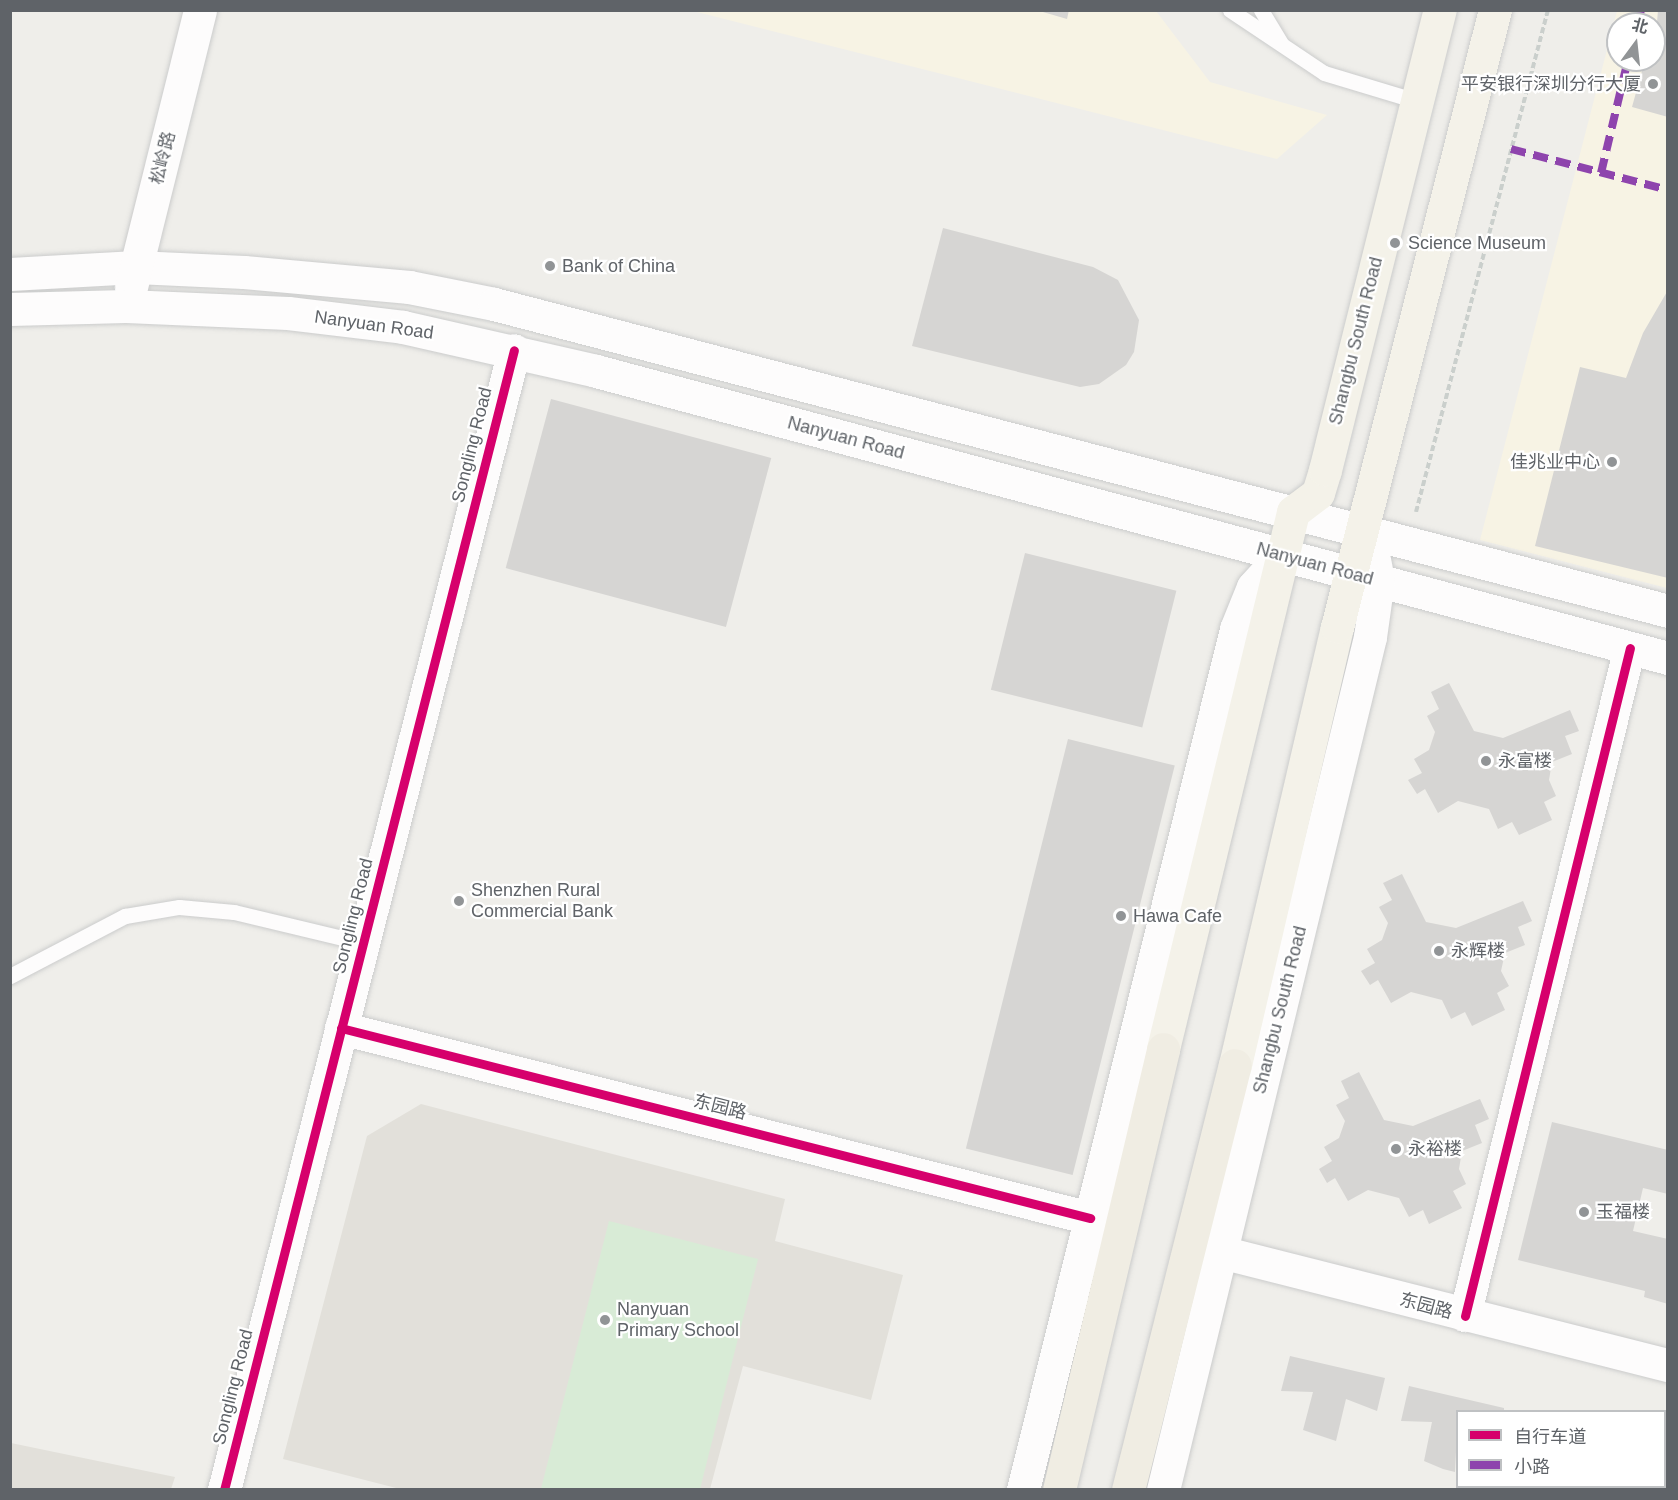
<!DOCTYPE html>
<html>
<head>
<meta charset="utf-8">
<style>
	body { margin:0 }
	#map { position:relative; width:1678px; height:1500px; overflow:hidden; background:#efeeea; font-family:Arial,"Noto Sans SC",sans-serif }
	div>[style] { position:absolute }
	.commercial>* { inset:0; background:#f7f3e4 }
	.education>* { inset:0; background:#e2e0da }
	.green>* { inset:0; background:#d8ebd6 }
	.building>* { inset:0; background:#d6d5d3; transform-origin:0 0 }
	.path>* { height:4px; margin-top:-2px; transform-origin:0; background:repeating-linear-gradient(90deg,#cacfcc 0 6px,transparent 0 9px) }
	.roads { filter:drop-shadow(0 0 2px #cbcccc) drop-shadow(0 0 2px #cbcccc) }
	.lane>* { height:15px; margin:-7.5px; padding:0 7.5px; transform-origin:7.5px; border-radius:7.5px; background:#fdfcfc }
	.street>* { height:32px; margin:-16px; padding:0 16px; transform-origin:16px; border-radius:16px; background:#fdfcfc }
	.secondary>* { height:33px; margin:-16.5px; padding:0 16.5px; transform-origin:16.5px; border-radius:16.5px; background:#fdfcfc }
	.primary>* { height:33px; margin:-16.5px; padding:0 16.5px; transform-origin:16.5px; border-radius:16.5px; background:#f4f2e9 }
	.highway>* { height:33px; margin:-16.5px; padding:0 16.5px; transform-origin:16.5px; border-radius:16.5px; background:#f0ede3 }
	.quiet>* { height:8px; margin-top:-4px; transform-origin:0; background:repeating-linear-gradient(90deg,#8e44ad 0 15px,transparent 0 23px) }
	.cycleway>* { height:9px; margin:-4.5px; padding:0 4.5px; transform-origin:4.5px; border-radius:4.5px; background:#d6006c }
	.dots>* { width:16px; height:16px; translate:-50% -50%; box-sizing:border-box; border:3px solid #fff; border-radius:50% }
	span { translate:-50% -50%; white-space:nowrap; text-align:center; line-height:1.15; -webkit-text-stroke:4.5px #fff; paint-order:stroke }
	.poi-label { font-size:18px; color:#5f6368 }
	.right { translate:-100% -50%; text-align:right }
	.left { translate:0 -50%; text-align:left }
	.street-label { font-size:18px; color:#5f6368 }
	.frame { position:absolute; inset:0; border:12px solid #5f6368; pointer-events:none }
	.legend { position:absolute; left:1456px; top:1410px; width:210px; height:78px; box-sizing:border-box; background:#fff; border:2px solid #bfc1c3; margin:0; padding:8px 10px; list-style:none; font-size:18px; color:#5f6368 }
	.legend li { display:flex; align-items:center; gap:12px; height:30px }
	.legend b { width:30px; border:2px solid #bfc1c3 }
	.north { position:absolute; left:1606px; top:12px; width:60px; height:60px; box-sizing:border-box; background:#fff; border:2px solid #bfc1c3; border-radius:50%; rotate:15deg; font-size:16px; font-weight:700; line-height:24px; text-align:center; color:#5f6368 }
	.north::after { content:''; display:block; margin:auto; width:21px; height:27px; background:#919496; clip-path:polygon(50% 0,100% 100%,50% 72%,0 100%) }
</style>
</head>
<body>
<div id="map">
	<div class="commercial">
		<i style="clip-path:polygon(693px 11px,1156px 11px,1210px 82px,1327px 115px,1277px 159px)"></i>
		<i style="clip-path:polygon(evenodd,1617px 11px,1667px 11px,1667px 588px,1480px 540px,1617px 11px,1618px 24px,1654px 24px,1654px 60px,1618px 60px,1618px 24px)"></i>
	</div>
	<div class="education">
		<i style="clip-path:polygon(421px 1104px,785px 1199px,775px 1241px,903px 1275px,871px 1400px,743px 1366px,710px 1489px,400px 1489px,283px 1459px,367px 1136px)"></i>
		<i style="clip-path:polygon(11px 1443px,175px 1477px,171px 1489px,11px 1489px)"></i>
	</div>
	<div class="green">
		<i style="clip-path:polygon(609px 1221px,758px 1259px,700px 1489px,541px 1489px)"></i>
	</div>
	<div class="building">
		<i style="clip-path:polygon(1036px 10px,1069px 10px,1067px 19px)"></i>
		<i style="clip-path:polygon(1658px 10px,1668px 10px,1668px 117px,1632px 107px,1645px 60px,1654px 60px)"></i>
		<i style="clip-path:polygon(943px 228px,1093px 267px,1118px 280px,1139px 320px,1134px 352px,1126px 365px,1099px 384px,1080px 387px,912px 346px)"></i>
		<i style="clip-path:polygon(1668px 290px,1668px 578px,1535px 546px,1580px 367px,1626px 378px,1643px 333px)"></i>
		<i style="left:551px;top:399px;width:228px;height:175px;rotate:15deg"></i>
		<i style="left:1025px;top:553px;width:156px;height:141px;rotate:14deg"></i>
		<i style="clip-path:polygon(1449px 683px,1474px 731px,1503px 738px,1570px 710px,1579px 731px,1565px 736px,1572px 754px,1552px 762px,1549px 780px,1556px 796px,1544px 802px,1552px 820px,1519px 835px,1512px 822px,1498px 829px,1489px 809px,1458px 801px,1438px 813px,1425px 789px,1417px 794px,1408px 780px,1422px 773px,1414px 759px,1429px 750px,1435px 732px,1427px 716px,1439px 709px,1431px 692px)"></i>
		<i style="left:1068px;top:739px;width:110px;height:422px;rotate:14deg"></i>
		<i style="clip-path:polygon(1402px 874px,1426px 922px,1456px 928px,1523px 901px,1532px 921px,1518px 927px,1525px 945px,1505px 953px,1501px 971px,1509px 986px,1497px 993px,1505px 1010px,1472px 1026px,1465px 1012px,1451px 1019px,1442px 1000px,1411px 992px,1391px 1003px,1378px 980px,1370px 985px,1361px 971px,1375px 963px,1367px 949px,1382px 940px,1388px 923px,1379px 907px,1392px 900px,1383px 883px)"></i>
		<i style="clip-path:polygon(1359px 1072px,1384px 1120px,1413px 1126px,1480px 1099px,1489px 1119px,1475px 1125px,1482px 1143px,1462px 1151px,1459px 1169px,1466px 1184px,1453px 1191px,1462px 1208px,1429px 1224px,1423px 1210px,1409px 1217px,1399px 1198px,1368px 1190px,1348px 1201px,1335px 1178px,1327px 1183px,1319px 1169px,1332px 1161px,1324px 1147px,1339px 1138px,1345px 1121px,1336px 1105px,1349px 1098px,1341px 1081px)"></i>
		<i style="clip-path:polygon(1552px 1122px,1668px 1150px,1668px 1194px,1643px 1188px,1633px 1231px,1668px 1239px,1668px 1304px,1644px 1297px,1645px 1291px,1518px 1260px)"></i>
		<i style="clip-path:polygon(1290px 1356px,1385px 1378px,1377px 1411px,1346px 1399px,1336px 1441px,1303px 1430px,1313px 1392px,1281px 1391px)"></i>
		<i style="clip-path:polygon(1409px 1386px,1504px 1408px,1504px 1412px,1458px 1412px,1455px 1472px,1443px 1469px,1424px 1461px,1432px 1422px,1401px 1421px)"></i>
		<i style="left:1664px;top:1448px;width:4px;height:32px;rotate:14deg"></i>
		<i style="clip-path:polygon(1549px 1486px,1584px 1486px,1549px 1490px)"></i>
	</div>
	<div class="path">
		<i style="left:1416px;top:512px;width:519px;rotate:-75.27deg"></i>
	</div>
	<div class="roads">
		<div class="lane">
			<i style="left:1230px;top:10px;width:113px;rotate:33.8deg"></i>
			<i style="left:1324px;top:73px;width:97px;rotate:16.8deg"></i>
			<i style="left:1261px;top:10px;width:39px;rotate:59deg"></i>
			<i style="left:10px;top:976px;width:130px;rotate:-27.6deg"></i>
			<i style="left:125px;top:916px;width:55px;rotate:-9.5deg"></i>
			<i style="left:179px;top:907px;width:55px;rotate:5.2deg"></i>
			<i style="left:234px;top:912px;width:133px;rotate:13.5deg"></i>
		</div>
		<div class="street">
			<i style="left:1465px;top:1316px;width:688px;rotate:-76.13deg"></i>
		</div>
		<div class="secondary">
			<i style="left:10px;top:274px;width:126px;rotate:-3.2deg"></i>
			<i style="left:136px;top:267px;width:108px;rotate:2.7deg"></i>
			<i style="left:244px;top:272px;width:166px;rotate:5.2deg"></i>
			<i style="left:409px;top:287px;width:87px;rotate:11.3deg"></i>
			<i style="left:494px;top:304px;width:1213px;rotate:14.65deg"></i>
			<i style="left:131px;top:287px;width:285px;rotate:-76deg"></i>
			<i style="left:10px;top:309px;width:116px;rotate:-1.5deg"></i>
			<i style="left:126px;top:306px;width:162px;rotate:2.5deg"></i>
			<i style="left:288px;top:313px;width:116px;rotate:6.9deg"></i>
			<i style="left:403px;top:327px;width:198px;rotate:12.8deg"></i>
			<i style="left:596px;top:371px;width:1110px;rotate:14.99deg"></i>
			<i style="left:341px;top:1028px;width:773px;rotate:14.23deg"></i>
			<i style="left:1221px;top:1252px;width:461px;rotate:14.2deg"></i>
			<i style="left:224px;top:1490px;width:1176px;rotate:-75.73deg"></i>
			<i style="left:1023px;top:1490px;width:887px;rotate:-76.1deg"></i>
			<i style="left:1236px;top:629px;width:45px;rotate:-68deg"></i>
			<i style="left:1253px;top:587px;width:43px;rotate:-47.8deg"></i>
			<i style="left:1163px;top:1490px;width:878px;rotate:-76.36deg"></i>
			<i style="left:1370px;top:637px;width:58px;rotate:-82deg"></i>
			<i style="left:1378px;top:580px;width:20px;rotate:-101deg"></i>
		</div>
		<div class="primary">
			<i style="left:1163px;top:1049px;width:553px;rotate:-76.39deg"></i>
			<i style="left:1293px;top:512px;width:31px;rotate:-37deg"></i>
			<i style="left:1318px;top:493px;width:24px;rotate:-73deg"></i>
			<i style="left:1325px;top:470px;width:474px;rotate:-76deg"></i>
			<i style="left:1235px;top:1065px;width:450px;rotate:-76.9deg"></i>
			<i style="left:1337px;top:627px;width:637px;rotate:-75.64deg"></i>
		</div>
		<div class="highway">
			<i style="left:1059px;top:1490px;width:453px;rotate:-76.7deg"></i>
			<i style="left:1128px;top:1490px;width:438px;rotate:-75.9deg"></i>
		</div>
	</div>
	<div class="quiet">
		<i style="left:1637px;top:24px;width:15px;rotate:-74deg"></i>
		<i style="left:1511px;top:149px;width:162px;rotate:14.6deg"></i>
		<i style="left:1601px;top:173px;width:116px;rotate:-76.6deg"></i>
	</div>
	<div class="cycleway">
		<i style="left:341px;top:1028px;width:773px;rotate:14.23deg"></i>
		<i style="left:1465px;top:1316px;width:688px;rotate:-76.13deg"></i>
		<i style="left:224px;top:1490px;width:1176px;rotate:-75.73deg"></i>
	</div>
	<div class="dots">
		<i style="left:1653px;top:84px;background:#919496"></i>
		<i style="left:1395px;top:243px;background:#919496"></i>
		<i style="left:550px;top:266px;background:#919496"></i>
		<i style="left:1612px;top:462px;background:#919496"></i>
		<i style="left:1486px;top:761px;background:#919496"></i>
		<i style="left:459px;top:901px;background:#919496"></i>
		<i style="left:1121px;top:916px;background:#919496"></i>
		<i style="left:1439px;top:951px;background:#919496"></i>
		<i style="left:1396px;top:1149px;background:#919496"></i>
		<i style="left:1584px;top:1212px;background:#919496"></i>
		<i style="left:605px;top:1320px;background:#919496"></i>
	</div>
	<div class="poi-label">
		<span class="right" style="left:1641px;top:84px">平安银行深圳分行大厦</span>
		<span class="left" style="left:1408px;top:243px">Science Museum</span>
		<span class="left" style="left:562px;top:266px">Bank of China</span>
		<span class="right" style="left:1600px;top:462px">佳兆业中心</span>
		<span class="left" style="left:1498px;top:761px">永富楼</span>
		<span class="left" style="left:471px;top:901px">Shenzhen Rural<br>Commercial Bank</span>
		<span class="left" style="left:1133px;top:916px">Hawa Cafe</span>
		<span class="left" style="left:1451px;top:951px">永辉楼</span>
		<span class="left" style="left:1408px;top:1149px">永裕楼</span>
		<span class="left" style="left:1596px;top:1212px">玉福楼</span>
		<span class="left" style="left:617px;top:1320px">Nanyuan<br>Primary School</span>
	</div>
	<div class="street-label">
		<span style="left:163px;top:158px;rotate:-76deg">松岭路</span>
		<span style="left:374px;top:325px;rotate:8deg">Nanyuan Road</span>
		<span style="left:1356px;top:341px;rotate:-76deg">Shangbu South Road</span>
		<span style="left:846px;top:438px;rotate:15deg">Nanyuan Road</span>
		<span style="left:472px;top:445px;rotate:-76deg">Songling Road</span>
		<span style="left:1315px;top:564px;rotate:15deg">Nanyuan Road</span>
		<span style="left:353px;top:916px;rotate:-76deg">Songling Road</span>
		<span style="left:1280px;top:1010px;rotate:-76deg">Shangbu South Road</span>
		<span style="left:720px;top:1107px;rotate:14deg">东园路</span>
		<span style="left:1426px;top:1306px;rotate:15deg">东园路</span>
		<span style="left:233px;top:1387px;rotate:-76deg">Songling Road</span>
	</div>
	<div class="frame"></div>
	<ul class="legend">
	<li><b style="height:8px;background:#d6006c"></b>自行车道</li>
	<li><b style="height:8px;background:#8e44ad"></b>小路</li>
	</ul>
	<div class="north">北</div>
</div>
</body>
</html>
